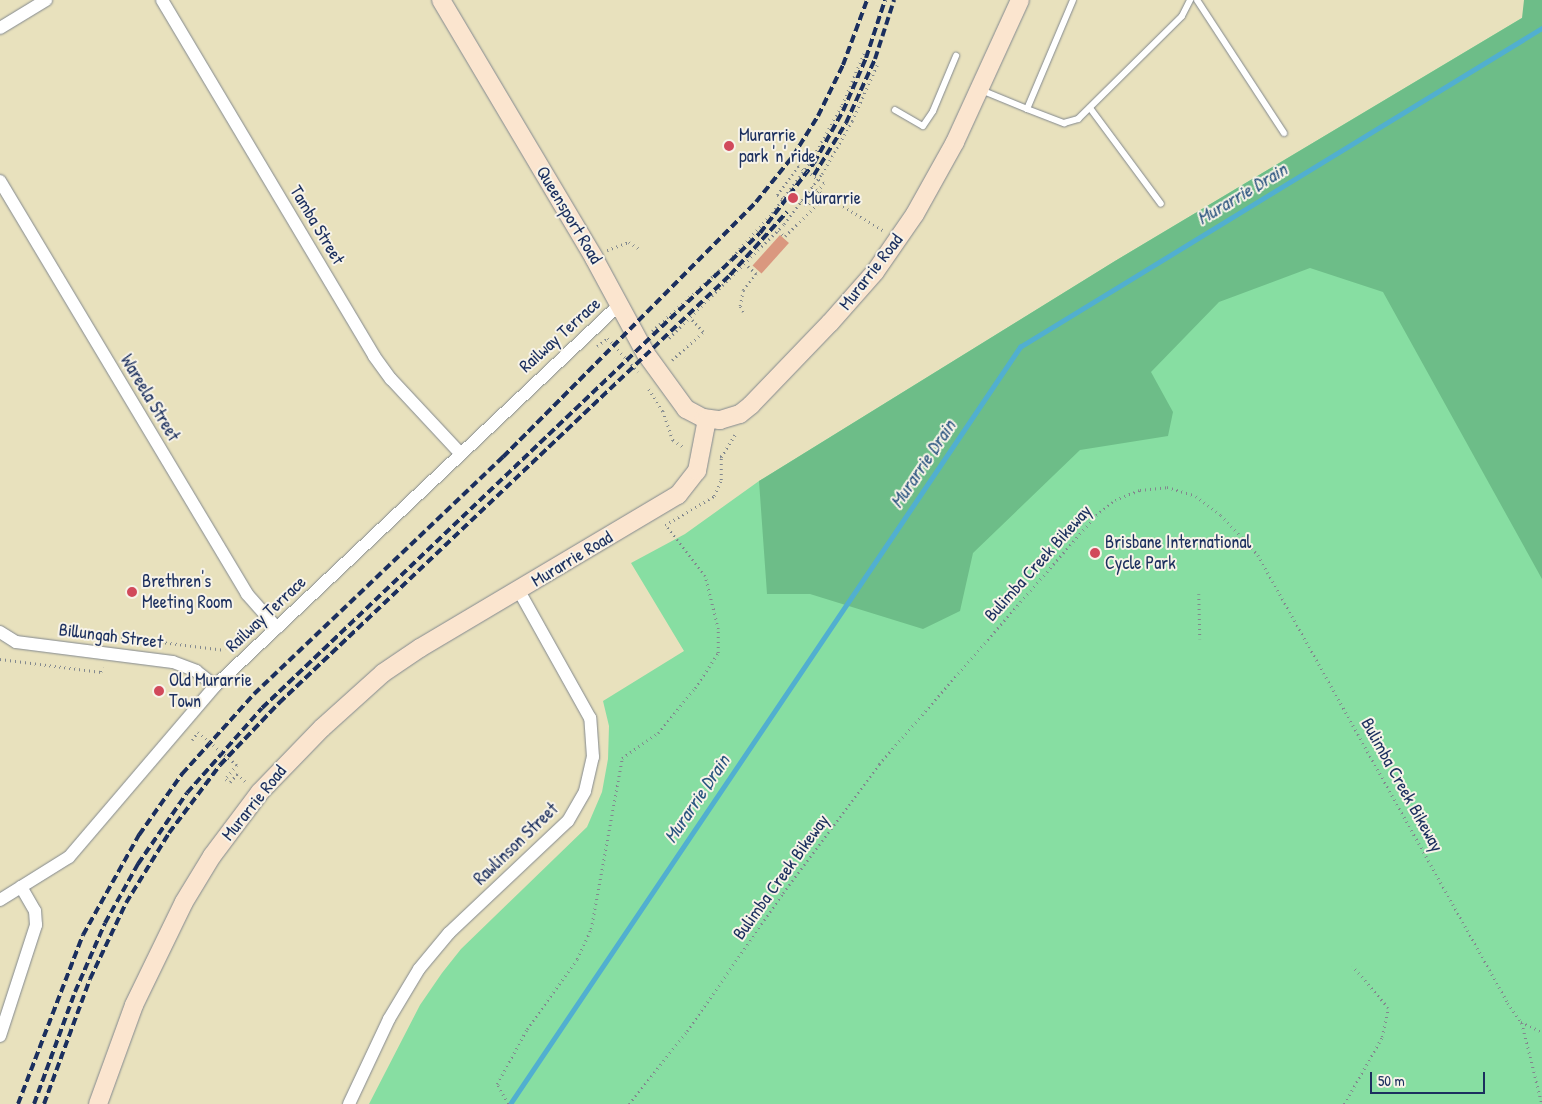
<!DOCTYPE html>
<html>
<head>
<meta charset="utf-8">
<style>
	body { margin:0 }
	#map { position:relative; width:1542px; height:1104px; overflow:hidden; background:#e8e1bd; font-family:"Patrick Hand",sans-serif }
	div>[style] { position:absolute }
	.green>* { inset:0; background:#87dea2 }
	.forest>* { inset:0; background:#6dbd88 }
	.stream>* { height:4.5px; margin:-2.25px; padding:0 2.25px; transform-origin:2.25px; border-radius:2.25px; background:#51afd0 }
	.building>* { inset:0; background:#da987f; transform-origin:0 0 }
	.path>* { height:2.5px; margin-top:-1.25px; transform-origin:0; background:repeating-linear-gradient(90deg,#82888e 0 1px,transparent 0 5px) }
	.roads { filter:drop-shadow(0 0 1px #82888e) drop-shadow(0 0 1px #82888e) }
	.lane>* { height:6px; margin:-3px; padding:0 3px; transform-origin:3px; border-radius:3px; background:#fff }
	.street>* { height:12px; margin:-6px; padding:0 6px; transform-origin:6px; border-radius:6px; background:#fff }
	.secondary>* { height:18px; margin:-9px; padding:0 9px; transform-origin:9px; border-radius:9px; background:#fbe5cf }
	.rail>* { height:4px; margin-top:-2px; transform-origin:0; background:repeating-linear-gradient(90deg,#1b2f5e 0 8px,transparent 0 12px) }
	.path-bridge>* { height:2.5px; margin-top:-1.25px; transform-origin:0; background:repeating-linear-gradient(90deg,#82888e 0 1px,transparent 0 5px) }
	.dots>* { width:14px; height:14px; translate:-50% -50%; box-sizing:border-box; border:2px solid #f7f3e8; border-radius:50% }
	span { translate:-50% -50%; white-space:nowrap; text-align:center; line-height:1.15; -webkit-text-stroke:4px #f7f3e8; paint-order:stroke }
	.poi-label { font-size:18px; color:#1b2f5e }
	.left { translate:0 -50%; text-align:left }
	.street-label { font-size:18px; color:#1b2f5e }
	.water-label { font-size:19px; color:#2b5580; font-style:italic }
	.scale { position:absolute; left:1370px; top:1072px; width:115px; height:22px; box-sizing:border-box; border:2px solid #1b2f5e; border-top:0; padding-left:6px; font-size:15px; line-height:18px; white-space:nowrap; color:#1b2f5e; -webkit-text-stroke:4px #f7f3e8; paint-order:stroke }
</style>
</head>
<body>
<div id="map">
	<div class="green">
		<i style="clip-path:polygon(1542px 6px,1542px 1104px,369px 1104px,420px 1005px,442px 973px,461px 949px,587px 827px,602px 792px,608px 759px,609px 726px,603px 701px,684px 651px,631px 563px,685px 534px,759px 481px,1115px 261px)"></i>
	</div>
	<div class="forest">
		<i style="clip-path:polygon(1524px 0,1542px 0,1542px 579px,1383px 292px,1310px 268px,1219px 302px,1151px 372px,1173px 412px,1168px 436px,1080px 450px,973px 553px,960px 611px,923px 629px,810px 594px,767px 594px,759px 481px,1115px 261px,1522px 18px)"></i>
	</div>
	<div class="stream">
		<i style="left:510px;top:1104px;width:913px;rotate:-56.03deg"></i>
		<i style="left:1020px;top:347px;width:612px;rotate:-31.43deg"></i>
	</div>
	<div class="building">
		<i style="left:780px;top:235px;width:12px;height:41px;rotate:42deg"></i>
	</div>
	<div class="path">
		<i style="left:812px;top:186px;width:17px;rotate:36deg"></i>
		<i style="left:782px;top:199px;width:6px;rotate:-141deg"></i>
		<i style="left:777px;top:195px;width:36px;rotate:-54deg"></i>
		<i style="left:801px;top:201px;width:9px;rotate:36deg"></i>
		<i style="left:778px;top:231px;width:9px;rotate:36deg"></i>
		<i style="left:785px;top:236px;width:57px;rotate:-44.3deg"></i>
		<i style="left:826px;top:196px;width:68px;rotate:31.1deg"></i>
		<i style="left:607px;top:250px;width:23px;rotate:-20deg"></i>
		<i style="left:629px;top:242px;width:14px;rotate:34deg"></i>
		<i style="left:743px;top:312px;width:7px;rotate:-117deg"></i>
		<i style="left:740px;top:306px;width:16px;rotate:-79deg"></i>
		<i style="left:743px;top:290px;width:21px;rotate:-51deg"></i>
		<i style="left:756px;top:274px;width:13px;rotate:-138deg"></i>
		<i style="left:652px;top:331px;width:100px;rotate:-42.2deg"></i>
		<i style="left:726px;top:264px;width:69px;rotate:-48deg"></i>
		<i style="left:772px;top:213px;width:61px;rotate:-52.9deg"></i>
		<i style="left:809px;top:164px;width:68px;rotate:-60.8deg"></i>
		<i style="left:842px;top:105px;width:56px;rotate:-67.1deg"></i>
		<i style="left:669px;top:338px;width:162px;rotate:-44.7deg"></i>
		<i style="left:784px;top:224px;width:63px;rotate:-52.8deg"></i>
		<i style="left:822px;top:174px;width:61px;rotate:-60.5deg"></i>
		<i style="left:852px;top:121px;width:64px;rotate:-65.9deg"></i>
		<i style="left:597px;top:346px;width:14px;rotate:-36deg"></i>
		<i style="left:608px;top:338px;width:45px;rotate:48.6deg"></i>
		<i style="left:672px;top:360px;width:42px;rotate:-42.1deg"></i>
		<i style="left:703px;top:332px;width:19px;rotate:-133deg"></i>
		<i style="left:649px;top:389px;width:26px;rotate:58deg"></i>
		<i style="left:663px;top:411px;width:31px;rotate:71deg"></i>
		<i style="left:673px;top:440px;width:14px;rotate:34deg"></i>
		<i style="left:721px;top:457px;width:28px;rotate:-58deg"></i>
		<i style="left:1199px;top:594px;width:45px;rotate:88.7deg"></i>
		<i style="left:106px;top:639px;width:4px;rotate:-90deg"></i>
		<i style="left:106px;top:635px;width:120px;rotate:7.2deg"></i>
		<i style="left:0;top:659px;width:102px;rotate:7.3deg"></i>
		<i style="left:101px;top:672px;width:5px;rotate:-79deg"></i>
		<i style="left:192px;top:740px;width:10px;rotate:-53deg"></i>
		<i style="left:237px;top:765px;width:18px;rotate:128deg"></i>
		<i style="left:226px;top:779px;width:5px;rotate:37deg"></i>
		<i style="left:230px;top:782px;width:11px;rotate:-49deg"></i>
		<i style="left:237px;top:774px;width:13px;rotate:42deg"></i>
		<i style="left:1522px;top:1023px;width:83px;rotate:76.1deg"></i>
		<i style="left:508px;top:1104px;width:23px;rotate:-119deg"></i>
		<i style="left:497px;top:1084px;width:63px;rotate:-61.4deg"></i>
		<i style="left:527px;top:1029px;width:86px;rotate:-54.5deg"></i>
		<i style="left:577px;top:959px;width:33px;rotate:-65deg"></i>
		<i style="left:591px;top:929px;width:174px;rotate:-79.7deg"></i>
		<i style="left:622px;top:758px;width:44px;rotate:-34.8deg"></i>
		<i style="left:658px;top:733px;width:58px;rotate:-50.6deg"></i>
		<i style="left:695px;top:688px;width:42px;rotate:-56.7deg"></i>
		<i style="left:718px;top:653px;width:24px;rotate:-90deg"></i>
		<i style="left:718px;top:629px;width:55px;rotate:-103.8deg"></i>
		<i style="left:705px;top:576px;width:65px;rotate:-128.1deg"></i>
		<i style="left:665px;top:525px;width:57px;rotate:-30.6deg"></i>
		<i style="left:714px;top:496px;width:17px;rotate:-66deg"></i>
		<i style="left:721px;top:480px;width:23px;rotate:-90deg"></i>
		<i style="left:721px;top:457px;width:4px;rotate:-166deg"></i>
		<i style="left:629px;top:1104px;width:93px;rotate:-51.5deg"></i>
		<i style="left:687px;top:1031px;width:168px;rotate:-55.2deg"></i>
		<i style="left:783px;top:893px;width:161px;rotate:-53.3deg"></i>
		<i style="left:879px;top:764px;width:330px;rotate:-48.9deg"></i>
		<i style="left:1096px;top:515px;width:24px;rotate:-38deg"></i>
		<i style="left:1115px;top:500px;width:27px;rotate:-22deg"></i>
		<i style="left:1140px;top:490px;width:27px;rotate:-6deg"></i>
		<i style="left:1167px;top:487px;width:30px;rotate:17deg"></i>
		<i style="left:1196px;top:496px;width:31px;rotate:37deg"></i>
		<i style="left:1221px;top:515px;width:54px;rotate:47.2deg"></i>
		<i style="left:1258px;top:555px;width:513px;rotate:60.84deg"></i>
		<i style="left:1508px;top:1003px;width:23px;rotate:56deg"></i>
		<i style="left:1521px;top:1022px;width:23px;rotate:25deg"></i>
		<i style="left:1344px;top:1104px;width:77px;rotate:-60.4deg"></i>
		<i style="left:1382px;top:1037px;width:30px;rotate:-78deg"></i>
		<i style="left:1388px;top:1008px;width:55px;rotate:-130.6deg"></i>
	</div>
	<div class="roads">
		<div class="lane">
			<i style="left:1197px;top:0;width:159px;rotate:56.8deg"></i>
			<i style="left:981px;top:90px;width:50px;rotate:22.4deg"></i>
			<i style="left:1027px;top:109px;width:118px;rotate:-67.1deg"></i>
			<i style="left:1090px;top:108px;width:119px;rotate:53.5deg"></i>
			<i style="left:1027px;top:109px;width:40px;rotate:21deg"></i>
			<i style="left:1064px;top:123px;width:15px;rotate:-16deg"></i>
			<i style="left:1078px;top:119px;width:146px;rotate:-44.7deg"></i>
			<i style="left:1182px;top:16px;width:18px;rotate:-63deg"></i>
			<i style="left:895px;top:110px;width:32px;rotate:30deg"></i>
			<i style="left:923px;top:126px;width:18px;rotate:-56deg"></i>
			<i style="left:933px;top:111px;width:60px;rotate:-67.3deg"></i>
		</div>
		<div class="street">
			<i style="left:162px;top:0;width:414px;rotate:59.2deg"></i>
			<i style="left:374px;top:356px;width:29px;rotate:54deg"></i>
			<i style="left:391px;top:379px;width:101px;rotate:47deg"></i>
			<i style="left:0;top:28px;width:54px;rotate:-31.3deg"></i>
			<i style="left:0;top:181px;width:481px;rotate:59.1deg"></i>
			<i style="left:247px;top:594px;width:45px;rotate:48.6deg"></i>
			<i style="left:0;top:632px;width:19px;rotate:32deg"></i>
			<i style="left:16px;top:642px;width:158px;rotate:7.3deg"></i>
			<i style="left:173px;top:662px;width:25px;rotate:21deg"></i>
			<i style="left:196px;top:671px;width:24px;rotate:38deg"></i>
			<i style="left:0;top:900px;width:81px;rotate:-31.9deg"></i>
			<i style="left:69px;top:857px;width:225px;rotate:-49.5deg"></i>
			<i style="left:215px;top:686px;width:554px;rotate:-43.32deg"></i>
			<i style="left:0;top:1036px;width:117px;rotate:-72deg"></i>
			<i style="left:36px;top:925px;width:14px;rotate:-94deg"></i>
			<i style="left:35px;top:911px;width:28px;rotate:-120deg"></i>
			<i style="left:349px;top:1104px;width:94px;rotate:-64.8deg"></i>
			<i style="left:389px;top:1019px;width:58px;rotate:-59deg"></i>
			<i style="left:419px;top:969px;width:47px;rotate:-50.2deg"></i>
			<i style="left:449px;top:933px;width:163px;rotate:-43.3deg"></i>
			<i style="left:568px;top:821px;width:34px;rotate:-60deg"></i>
			<i style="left:585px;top:791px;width:35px;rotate:-77deg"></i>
			<i style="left:593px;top:757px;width:39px;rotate:-94deg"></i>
			<i style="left:590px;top:718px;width:145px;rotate:-119.2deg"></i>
		</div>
		<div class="secondary">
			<i style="left:441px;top:0;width:300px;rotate:59.3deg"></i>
			<i style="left:594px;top:258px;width:109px;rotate:61.6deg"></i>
			<i style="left:646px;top:354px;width:68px;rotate:54deg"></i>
			<i style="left:686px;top:409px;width:19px;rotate:28deg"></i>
			<i style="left:703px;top:418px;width:17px;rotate:7deg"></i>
			<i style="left:720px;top:420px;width:21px;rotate:-17deg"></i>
			<i style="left:740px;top:414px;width:14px;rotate:-39deg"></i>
			<i style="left:751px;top:405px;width:114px;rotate:-46.1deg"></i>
			<i style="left:830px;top:323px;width:68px;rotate:-48.6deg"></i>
			<i style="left:875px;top:272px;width:70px;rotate:-55.4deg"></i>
			<i style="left:915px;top:214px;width:82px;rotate:-60.9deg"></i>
			<i style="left:955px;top:142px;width:156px;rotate:-65.4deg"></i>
			<i style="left:98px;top:1104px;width:105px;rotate:-70deg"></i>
			<i style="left:134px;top:1005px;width:114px;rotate:-64.1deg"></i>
			<i style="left:184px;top:902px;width:54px;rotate:-58.7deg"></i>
			<i style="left:212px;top:856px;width:80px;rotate:-53.1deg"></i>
			<i style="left:260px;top:792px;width:89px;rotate:-45.9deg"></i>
			<i style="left:322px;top:728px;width:82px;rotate:-42deg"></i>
			<i style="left:383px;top:673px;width:45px;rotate:-34deg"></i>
			<i style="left:420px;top:648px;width:300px;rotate:-30.7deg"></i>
			<i style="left:678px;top:495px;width:31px;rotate:-52deg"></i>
			<i style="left:697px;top:471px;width:53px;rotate:-79.1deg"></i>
		</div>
	</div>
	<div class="rail">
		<i style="left:814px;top:175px;width:61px;rotate:-58.4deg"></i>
		<i style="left:846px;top:123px;width:70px;rotate:-65.6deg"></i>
		<i style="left:875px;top:59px;width:62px;rotate:-72.1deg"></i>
		<i style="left:18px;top:1104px;width:181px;rotate:-69deg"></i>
		<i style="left:83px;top:935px;width:115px;rotate:-60.8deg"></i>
		<i style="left:139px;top:835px;width:75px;rotate:-54.8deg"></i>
		<i style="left:182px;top:774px;width:108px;rotate:-48deg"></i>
		<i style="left:254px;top:694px;width:344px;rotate:-43.6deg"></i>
		<i style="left:503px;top:457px;width:359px;rotate:-45.2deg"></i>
		<i style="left:756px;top:202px;width:59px;rotate:-51.2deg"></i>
		<i style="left:793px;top:156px;width:47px;rotate:-58deg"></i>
		<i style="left:818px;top:116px;width:57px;rotate:-63.9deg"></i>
		<i style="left:843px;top:65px;width:69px;rotate:-69.7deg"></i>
		<i style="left:34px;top:1104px;width:119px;rotate:-69.9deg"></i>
		<i style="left:75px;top:992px;width:75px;rotate:-66.5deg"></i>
		<i style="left:105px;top:923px;width:68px;rotate:-60.8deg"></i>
		<i style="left:138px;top:864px;width:86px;rotate:-55.4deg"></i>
		<i style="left:187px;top:793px;width:113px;rotate:-48.6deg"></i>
		<i style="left:262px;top:708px;width:688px;rotate:-43.65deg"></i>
		<i style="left:760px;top:233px;width:88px;rotate:-52.4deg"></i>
		<i style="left:814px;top:163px;width:60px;rotate:-60.9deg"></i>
		<i style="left:843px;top:111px;width:58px;rotate:-66.5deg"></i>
		<i style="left:866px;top:58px;width:61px;rotate:-71.9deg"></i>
		<i style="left:44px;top:1104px;width:133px;rotate:-69.8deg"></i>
		<i style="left:90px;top:979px;width:84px;rotate:-64.7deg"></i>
		<i style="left:126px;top:903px;width:82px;rotate:-58.4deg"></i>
		<i style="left:169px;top:833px;width:85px;rotate:-53.1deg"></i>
		<i style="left:220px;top:765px;width:86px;rotate:-46.4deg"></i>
		<i style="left:279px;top:703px;width:622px;rotate:-43.5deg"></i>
		<i style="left:730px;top:275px;width:85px;rotate:-47.9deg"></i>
	</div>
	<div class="path-bridge">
		<i style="left:798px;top:166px;width:31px;rotate:33deg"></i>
		<i style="left:824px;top:183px;width:28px;rotate:125deg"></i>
		<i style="left:198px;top:732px;width:51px;rotate:40.2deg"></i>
	</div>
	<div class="dots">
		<i style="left:729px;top:146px;background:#d1495b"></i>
		<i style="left:793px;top:198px;background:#d1495b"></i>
		<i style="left:1095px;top:553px;background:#d1495b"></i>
		<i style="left:132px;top:592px;background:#d1495b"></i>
		<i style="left:159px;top:691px;background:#d1495b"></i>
	</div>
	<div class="poi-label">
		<span class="left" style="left:739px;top:146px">Murarrie<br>park 'n' ride</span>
		<span class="left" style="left:804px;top:198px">Murarrie</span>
		<span class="left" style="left:1105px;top:553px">Brisbane International<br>Cycle Park</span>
		<span class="left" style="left:142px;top:592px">Brethren's<br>Meeting Room</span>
		<span class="left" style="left:169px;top:691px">Old Murarrie<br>Town</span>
	</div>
	<div class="street-label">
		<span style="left:569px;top:215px;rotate:59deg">Queensport Road</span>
		<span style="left:317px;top:225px;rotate:59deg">Tamba Street</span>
		<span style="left:871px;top:272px;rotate:-52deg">Murarrie Road</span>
		<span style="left:560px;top:335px;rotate:-42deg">Railway Terrace</span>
		<span style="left:150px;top:398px;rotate:59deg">Wareela Street</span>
		<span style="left:572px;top:559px;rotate:-31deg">Murarrie Road</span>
		<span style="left:1038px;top:563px;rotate:-48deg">Bulimba Creek Bikeway</span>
		<span style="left:266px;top:614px;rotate:-43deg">Railway Terrace</span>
		<span style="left:111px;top:636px;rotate:7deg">Billungah Street</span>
		<span style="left:1402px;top:785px;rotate:61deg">Bulimba Creek Bikeway</span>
		<span style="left:254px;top:803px;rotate:-51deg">Murarrie Road</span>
		<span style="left:516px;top:844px;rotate:-44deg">Rawlinson Street</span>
		<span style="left:781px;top:877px;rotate:-54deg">Bulimba Creek Bikeway</span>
	</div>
	<div class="water-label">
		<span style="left:1242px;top:194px;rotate:-31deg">Murarrie Drain</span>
		<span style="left:923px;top:464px;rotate:-56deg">Murarrie Drain</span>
		<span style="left:697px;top:799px;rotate:-56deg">Murarrie Drain</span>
	</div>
	<div class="scale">50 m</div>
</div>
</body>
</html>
